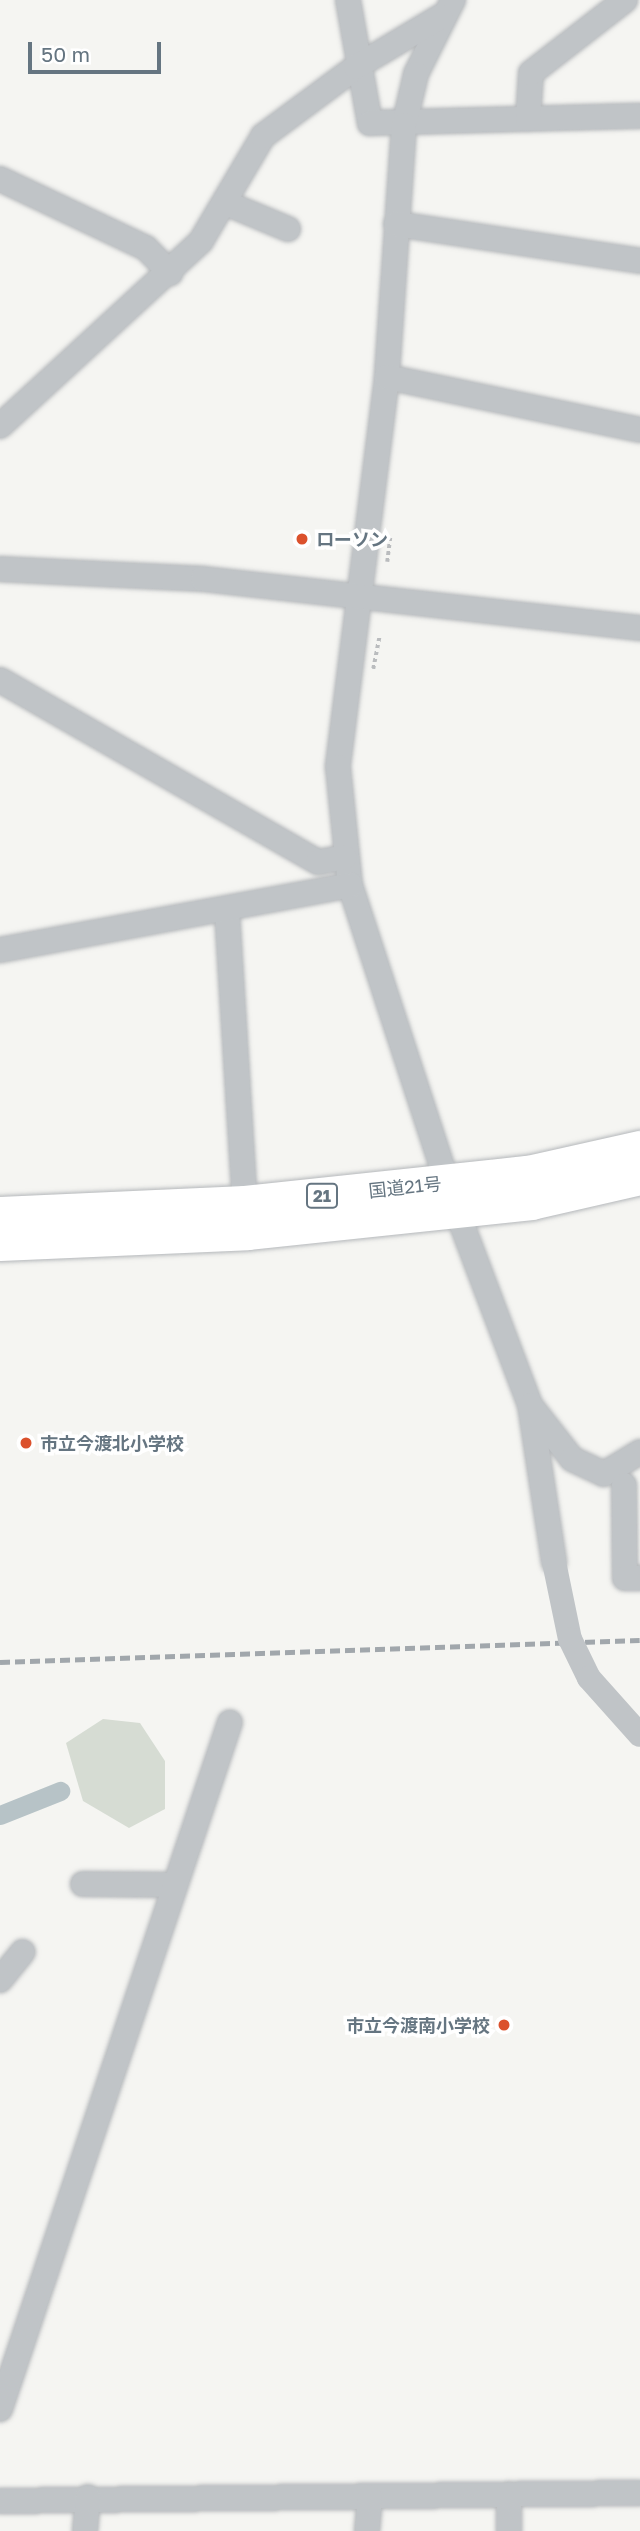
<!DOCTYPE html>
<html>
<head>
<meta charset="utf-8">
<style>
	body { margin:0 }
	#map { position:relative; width:640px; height:2531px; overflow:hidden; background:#f5f5f2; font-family:"Golos Text","Noto Sans JP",sans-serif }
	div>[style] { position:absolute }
	.green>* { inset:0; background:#d6dcd3 }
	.canal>* { height:19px; margin:-9.5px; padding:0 9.5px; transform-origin:9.5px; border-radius:9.5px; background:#b7c3c7 }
	.path>* { height:3.5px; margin-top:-1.75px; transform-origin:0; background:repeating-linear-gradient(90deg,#babcbe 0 3.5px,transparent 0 7px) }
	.roads { filter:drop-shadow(0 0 2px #b5b8bb) drop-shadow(0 0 2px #b5b8bb) }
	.minor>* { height:24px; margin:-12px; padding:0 12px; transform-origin:12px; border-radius:12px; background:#c0c4c7 }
	.highway>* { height:37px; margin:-18.5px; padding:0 18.5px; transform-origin:18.5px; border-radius:18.5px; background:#fff }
	.rail>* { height:5px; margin-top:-2.5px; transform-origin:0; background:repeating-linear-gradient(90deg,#a1a7ac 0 10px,transparent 0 15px) }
	.minor-bridge>* { height:24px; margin:-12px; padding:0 12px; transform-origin:12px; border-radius:12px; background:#c0c4c7 }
	.dots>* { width:19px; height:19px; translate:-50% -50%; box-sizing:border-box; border:4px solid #fff; border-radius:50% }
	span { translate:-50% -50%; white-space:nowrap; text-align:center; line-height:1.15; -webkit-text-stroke:7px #fff; paint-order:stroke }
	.shield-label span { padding:2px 5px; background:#fff; border:2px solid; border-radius:5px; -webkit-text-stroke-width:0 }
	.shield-label { font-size:16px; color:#657581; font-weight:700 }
	.poi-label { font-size:18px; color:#657581; font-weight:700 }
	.left { translate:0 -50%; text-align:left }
	.right { translate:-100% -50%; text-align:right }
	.street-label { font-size:18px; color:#657581 }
	.scale { position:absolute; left:28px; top:42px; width:133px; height:32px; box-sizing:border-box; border:4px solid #657581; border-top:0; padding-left:9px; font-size:21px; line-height:24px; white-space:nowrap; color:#657581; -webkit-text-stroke:5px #fff; paint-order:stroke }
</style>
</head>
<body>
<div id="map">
	<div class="green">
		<i style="clip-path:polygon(103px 1719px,140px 1723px,165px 1761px,165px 1809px,129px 1828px,83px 1801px,66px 1743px)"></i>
	</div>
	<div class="canal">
		<i style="left:0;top:1815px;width:65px;rotate:-21.8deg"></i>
	</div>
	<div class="path">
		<i style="left:387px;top:562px;width:25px;rotate:-83deg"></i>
		<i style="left:373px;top:669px;width:33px;rotate:-79deg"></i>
	</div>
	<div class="roads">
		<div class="minor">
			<i style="left:348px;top:0;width:125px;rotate:79.9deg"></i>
			<i style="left:370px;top:123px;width:270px;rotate:-1.5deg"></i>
			<i style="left:453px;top:0;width:83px;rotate:116.6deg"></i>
			<i style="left:416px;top:74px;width:52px;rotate:103.2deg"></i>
			<i style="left:404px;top:125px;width:253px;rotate:93.9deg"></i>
			<i style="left:387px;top:377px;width:393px;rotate:97.2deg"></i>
			<i style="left:338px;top:767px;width:119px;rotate:84.2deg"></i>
			<i style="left:350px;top:885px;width:341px;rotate:71.9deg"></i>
			<i style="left:456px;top:1209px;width:210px;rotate:69.3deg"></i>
			<i style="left:530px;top:1405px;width:159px;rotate:81.3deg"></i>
			<i style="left:528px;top:119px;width:46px;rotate:-86.3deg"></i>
			<i style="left:531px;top:73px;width:119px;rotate:-37.8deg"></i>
			<i style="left:0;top:179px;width:161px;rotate:25.3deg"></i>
			<i style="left:146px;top:248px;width:35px;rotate:46deg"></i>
			<i style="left:228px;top:204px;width:65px;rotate:22.6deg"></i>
			<i style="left:396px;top:224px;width:247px;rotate:8.6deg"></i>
			<i style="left:387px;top:377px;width:258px;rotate:11.8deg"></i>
			<i style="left:0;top:426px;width:273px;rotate:-42.6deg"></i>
			<i style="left:201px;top:241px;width:122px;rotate:-59.4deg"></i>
			<i style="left:263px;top:136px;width:116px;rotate:-36.6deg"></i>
			<i style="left:356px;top:67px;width:98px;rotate:-30.8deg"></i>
			<i style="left:0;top:569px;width:203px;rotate:2.8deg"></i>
			<i style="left:203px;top:579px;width:440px;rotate:6.4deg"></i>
			<i style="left:0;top:680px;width:366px;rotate:29.8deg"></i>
			<i style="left:318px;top:862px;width:27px;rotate:-10deg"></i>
			<i style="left:227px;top:911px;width:294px;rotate:86.5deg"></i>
			<i style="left:0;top:950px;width:356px;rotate:-10.5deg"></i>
			<i style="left:530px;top:1405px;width:68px;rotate:52.1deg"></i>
			<i style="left:572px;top:1459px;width:35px;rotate:25deg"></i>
			<i style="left:604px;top:1474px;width:42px;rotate:-31.4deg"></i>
			<i style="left:624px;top:1485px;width:93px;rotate:89.4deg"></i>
			<i style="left:625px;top:1578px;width:15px"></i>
			<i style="left:83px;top:1884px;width:92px;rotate:0.6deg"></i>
			<i style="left:0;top:1980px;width:36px;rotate:-51deg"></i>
			<i style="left:0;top:2409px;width:724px;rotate:-71.49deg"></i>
			<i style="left:0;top:2501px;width:640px;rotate:-0.72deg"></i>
			<i style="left:85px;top:2531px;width:34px;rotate:-85deg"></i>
			<i style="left:367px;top:2531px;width:34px;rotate:-85deg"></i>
			<i style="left:509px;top:2531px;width:37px;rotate:-90deg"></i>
		</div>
		<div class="highway">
			<i style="left:0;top:1215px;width:245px;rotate:-2.6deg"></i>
			<i style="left:245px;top:1204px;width:285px;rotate:-6.1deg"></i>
			<i style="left:528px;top:1174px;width:115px;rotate:-12.6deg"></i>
			<i style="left:0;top:1242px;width:247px;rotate:-2.5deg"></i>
			<i style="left:247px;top:1231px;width:286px;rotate:-6deg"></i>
			<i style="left:531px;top:1201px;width:112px;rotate:-12.9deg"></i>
		</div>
	</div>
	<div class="rail">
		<i style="left:0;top:1662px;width:640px;rotate:-1.97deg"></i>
	</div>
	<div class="minor-bridge">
		<i style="left:554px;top:1562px;width:79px;rotate:78.3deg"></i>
		<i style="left:570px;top:1639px;width:43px;rotate:64deg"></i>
		<i style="left:589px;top:1678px;width:76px;rotate:48.2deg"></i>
	</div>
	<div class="dots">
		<i style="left:302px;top:539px;background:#db512c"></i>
		<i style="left:26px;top:1443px;background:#db512c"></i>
		<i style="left:504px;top:2025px;background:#db512c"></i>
	</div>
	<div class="shield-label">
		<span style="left:322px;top:1196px">21</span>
	</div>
	<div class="poi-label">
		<span class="left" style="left:316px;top:539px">ローソン</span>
		<span class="left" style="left:40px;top:1443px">市立今渡北小学校</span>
		<span class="right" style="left:490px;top:2025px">市立今渡南小学校</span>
	</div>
	<div class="street-label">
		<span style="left:405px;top:1187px;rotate:-6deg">国道21号</span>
	</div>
	<div class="scale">50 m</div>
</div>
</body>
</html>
